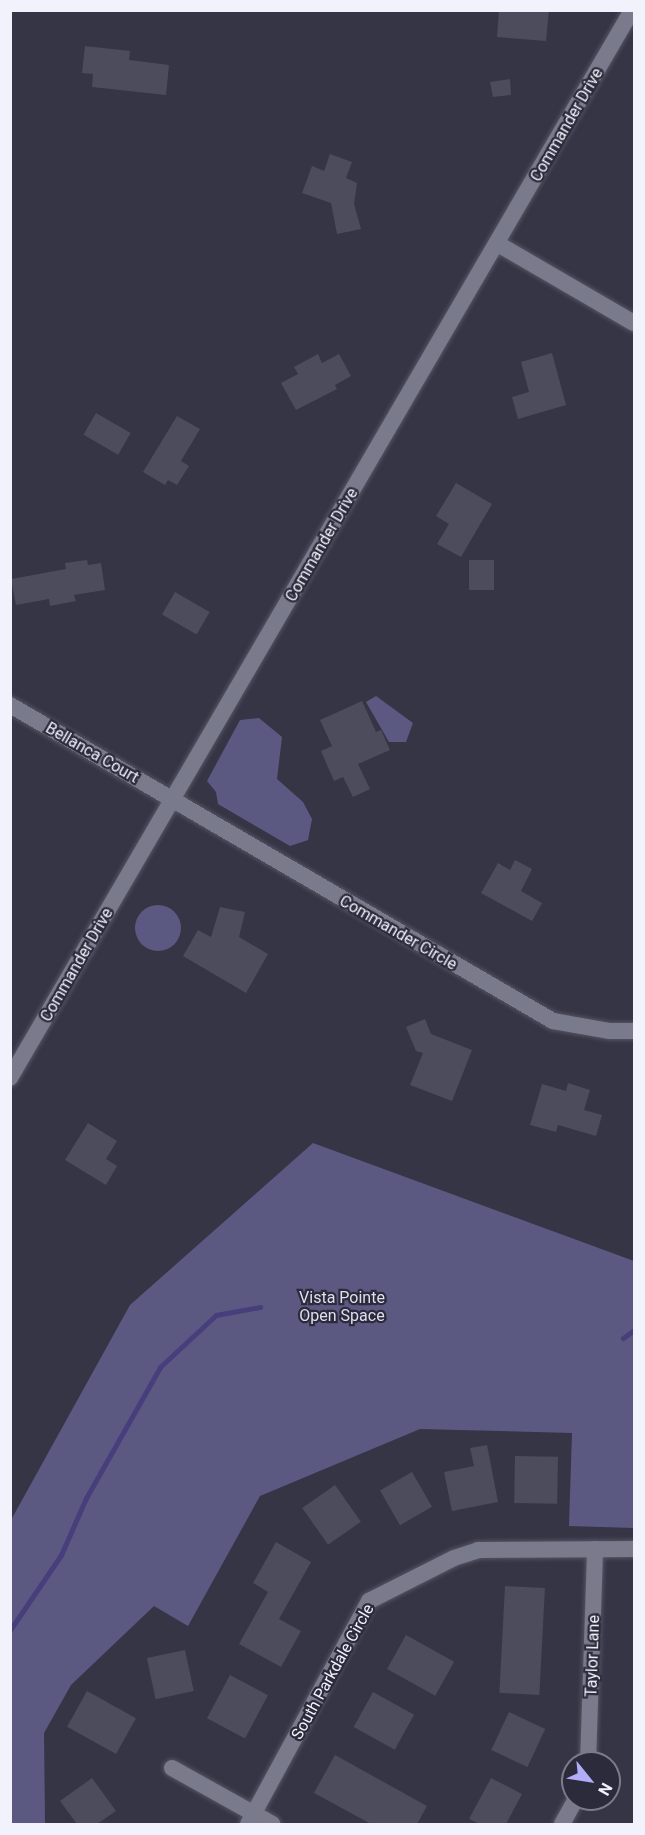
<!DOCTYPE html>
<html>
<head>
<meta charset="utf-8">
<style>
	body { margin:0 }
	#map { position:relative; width:645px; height:1835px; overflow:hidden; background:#363546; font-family:Roboto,sans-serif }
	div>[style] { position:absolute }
	.green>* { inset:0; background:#5b5982 }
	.round { border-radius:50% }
	.stream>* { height:5px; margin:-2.5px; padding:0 2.5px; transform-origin:2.5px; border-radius:2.5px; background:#463f7c }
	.building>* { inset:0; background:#4c4c5d; transform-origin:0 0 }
	.roads { filter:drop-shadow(0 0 2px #545462) drop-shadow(0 0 2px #545462) }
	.minor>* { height:16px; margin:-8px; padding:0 8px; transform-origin:8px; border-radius:8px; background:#7a7a8d }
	span { translate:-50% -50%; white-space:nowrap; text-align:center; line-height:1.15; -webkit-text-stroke:4.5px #2c2b3b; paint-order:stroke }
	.street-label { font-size:16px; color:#f2f2fd }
	.park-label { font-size:16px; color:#dfdff2 }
	.frame { position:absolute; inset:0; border:12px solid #f2f2fd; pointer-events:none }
	.north { position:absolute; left:561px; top:1751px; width:60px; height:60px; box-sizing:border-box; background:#2c2b3b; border:2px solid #7b7b89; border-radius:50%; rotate:120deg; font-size:16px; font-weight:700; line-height:24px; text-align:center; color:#f2f2fd }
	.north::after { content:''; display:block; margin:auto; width:21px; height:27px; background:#b2adf9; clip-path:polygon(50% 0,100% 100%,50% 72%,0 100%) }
</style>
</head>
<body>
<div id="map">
	<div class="green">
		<i style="clip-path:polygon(376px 696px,413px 723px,406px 742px,389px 742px,366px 702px)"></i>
		<i style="clip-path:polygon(259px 718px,282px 737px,277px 779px,303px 802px,312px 819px,308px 840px,290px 846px,218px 804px,216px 792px,207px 781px,240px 720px)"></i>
		<i class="round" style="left:135px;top:905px;width:46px;height:46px"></i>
		<i style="clip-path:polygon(313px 1143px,634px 1261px,634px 1528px,569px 1526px,572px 1433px,420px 1429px,260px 1496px,188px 1626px,154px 1606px,71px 1685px,44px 1733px,45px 1824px,11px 1824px,11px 1520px,130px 1305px)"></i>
	</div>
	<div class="stream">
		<i style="left:623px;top:1338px;width:14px;rotate:-36deg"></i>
		<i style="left:10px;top:1630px;width:91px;rotate:-55.8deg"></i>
		<i style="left:61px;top:1555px;width:62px;rotate:-66.3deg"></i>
		<i style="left:86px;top:1498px;width:150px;rotate:-60.5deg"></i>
		<i style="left:160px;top:1367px;width:76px;rotate:-42.9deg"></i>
		<i style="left:216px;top:1315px;width:45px;rotate:-10.3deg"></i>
	</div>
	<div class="building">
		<i style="clip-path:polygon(499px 10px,549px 10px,546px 41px,497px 37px)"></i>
		<i style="clip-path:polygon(85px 46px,130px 51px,129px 60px,169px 65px,166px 95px,92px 87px,93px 74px,82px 73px)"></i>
		<i style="clip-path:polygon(510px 79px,511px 95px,493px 97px,490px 82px)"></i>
		<i style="clip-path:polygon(330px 154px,352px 162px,346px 178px,357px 183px,354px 204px,361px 229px,337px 234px,331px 203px,302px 193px,312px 166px,324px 171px)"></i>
		<i style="clip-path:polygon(552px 353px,566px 405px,518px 419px,512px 397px,529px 392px,521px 362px)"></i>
		<i style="clip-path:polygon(318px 354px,322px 363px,339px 354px,351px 376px,335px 385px,337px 389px,296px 410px,281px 383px,298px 374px,294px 367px)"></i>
		<i style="left:96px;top:413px;width:40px;height:25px;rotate:30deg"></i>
		<i style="clip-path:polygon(177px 416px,200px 429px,181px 461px,189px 466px,177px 485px,168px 480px,165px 485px,143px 472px)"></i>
		<i style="clip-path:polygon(456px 483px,492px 504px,461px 557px,437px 544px,449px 524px,436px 516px)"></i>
		<i style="clip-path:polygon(87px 560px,88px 565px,101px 563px,105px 590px,74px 595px,76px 601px,50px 606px,49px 599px,16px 605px,11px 579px,66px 569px,65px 563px)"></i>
		<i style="left:469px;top:560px;width:25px;height:30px"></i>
		<i style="left:175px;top:592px;width:40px;height:26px;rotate:30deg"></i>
		<i style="clip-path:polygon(362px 701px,376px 732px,381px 730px,390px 750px,358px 764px,370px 789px,353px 797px,343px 777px,334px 781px,321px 751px,332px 746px,320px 720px)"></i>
		<i style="clip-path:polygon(515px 860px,532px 869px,521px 891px,542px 903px,532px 921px,481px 893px,498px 863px,510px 870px)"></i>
		<i style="clip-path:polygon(220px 907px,245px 912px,239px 937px,268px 954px,246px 993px,183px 956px,198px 930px,211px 937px)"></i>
		<i style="clip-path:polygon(425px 1019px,431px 1034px,472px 1050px,452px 1101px,410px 1085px,423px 1053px,416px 1051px,406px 1027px)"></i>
		<i style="clip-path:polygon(568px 1083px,590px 1090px,584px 1110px,602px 1115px,596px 1136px,558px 1125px,556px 1132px,530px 1125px,542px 1084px,566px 1091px)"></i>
		<i style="clip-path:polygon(88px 1123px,117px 1141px,106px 1159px,117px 1166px,106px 1185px,65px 1160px)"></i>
		<i style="clip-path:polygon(487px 1445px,498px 1502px,452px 1511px,444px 1472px,474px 1466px,470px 1448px)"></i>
		<i style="left:515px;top:1456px;width:43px;height:47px;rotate:1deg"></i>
		<i style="left:412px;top:1472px;width:40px;height:37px;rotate:60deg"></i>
		<i style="left:335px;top:1485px;width:45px;height:40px;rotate:55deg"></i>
		<i style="clip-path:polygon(276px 1542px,311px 1562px,279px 1619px,301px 1631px,281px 1667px,239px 1644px,268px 1592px,253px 1583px)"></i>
		<i style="left:505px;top:1586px;width:40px;height:107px;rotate:3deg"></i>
		<i style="left:406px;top:1635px;width:55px;height:39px;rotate:29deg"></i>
		<i style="left:185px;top:1650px;width:42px;height:39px;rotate:78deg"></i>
		<i style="left:230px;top:1675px;width:43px;height:49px;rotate:28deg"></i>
		<i style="left:87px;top:1691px;width:56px;height:41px;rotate:29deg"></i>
		<i style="left:373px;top:1692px;width:47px;height:40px;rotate:29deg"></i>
		<i style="left:509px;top:1712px;width:40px;height:42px;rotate:25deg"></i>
		<i style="clip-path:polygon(335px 1755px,427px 1806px,417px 1824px,371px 1824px,314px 1793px)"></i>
		<i style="clip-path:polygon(92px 1778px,116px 1811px,97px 1824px,77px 1824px,60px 1801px)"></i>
		<i style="clip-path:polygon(491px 1778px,522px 1794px,506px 1824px,480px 1824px,469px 1819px)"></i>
	</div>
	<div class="roads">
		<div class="minor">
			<i style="left:498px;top:244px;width:157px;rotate:30.2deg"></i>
			<i style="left:10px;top:705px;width:628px;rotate:30.2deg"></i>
			<i style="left:553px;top:1021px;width:58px;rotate:10deg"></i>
			<i style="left:610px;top:1031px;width:24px"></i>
			<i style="left:10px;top:1078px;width:1236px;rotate:-59.78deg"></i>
			<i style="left:588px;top:1763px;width:214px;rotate:-88.1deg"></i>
			<i style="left:172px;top:1768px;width:115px;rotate:29.2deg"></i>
			<i style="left:248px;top:1824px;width:254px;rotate:-61.5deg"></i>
			<i style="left:369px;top:1601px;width:95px;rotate:-26.8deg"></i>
			<i style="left:454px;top:1558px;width:25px;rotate:-18deg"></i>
			<i style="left:478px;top:1550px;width:156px;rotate:-0.4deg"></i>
			<i style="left:562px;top:1824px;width:29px;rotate:-61deg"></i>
		</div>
	</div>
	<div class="street-label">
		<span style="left:567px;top:125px;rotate:-60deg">Commander Drive</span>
		<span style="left:322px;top:545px;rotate:-60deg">Commander Drive</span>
		<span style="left:92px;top:753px;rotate:30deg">Bellanca Court</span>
		<span style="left:398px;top:933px;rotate:30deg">Commander Circle</span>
		<span style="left:77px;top:965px;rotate:-60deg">Commander Drive</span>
		<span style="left:593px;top:1656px;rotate:-88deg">Taylor Lane</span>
		<span style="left:333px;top:1672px;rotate:-61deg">South Parkdale Circle</span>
	</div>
	<div class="park-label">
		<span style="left:342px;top:1307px">Vista Pointe<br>Open Space</span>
	</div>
	<div class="frame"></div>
	<div class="north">N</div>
</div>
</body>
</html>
